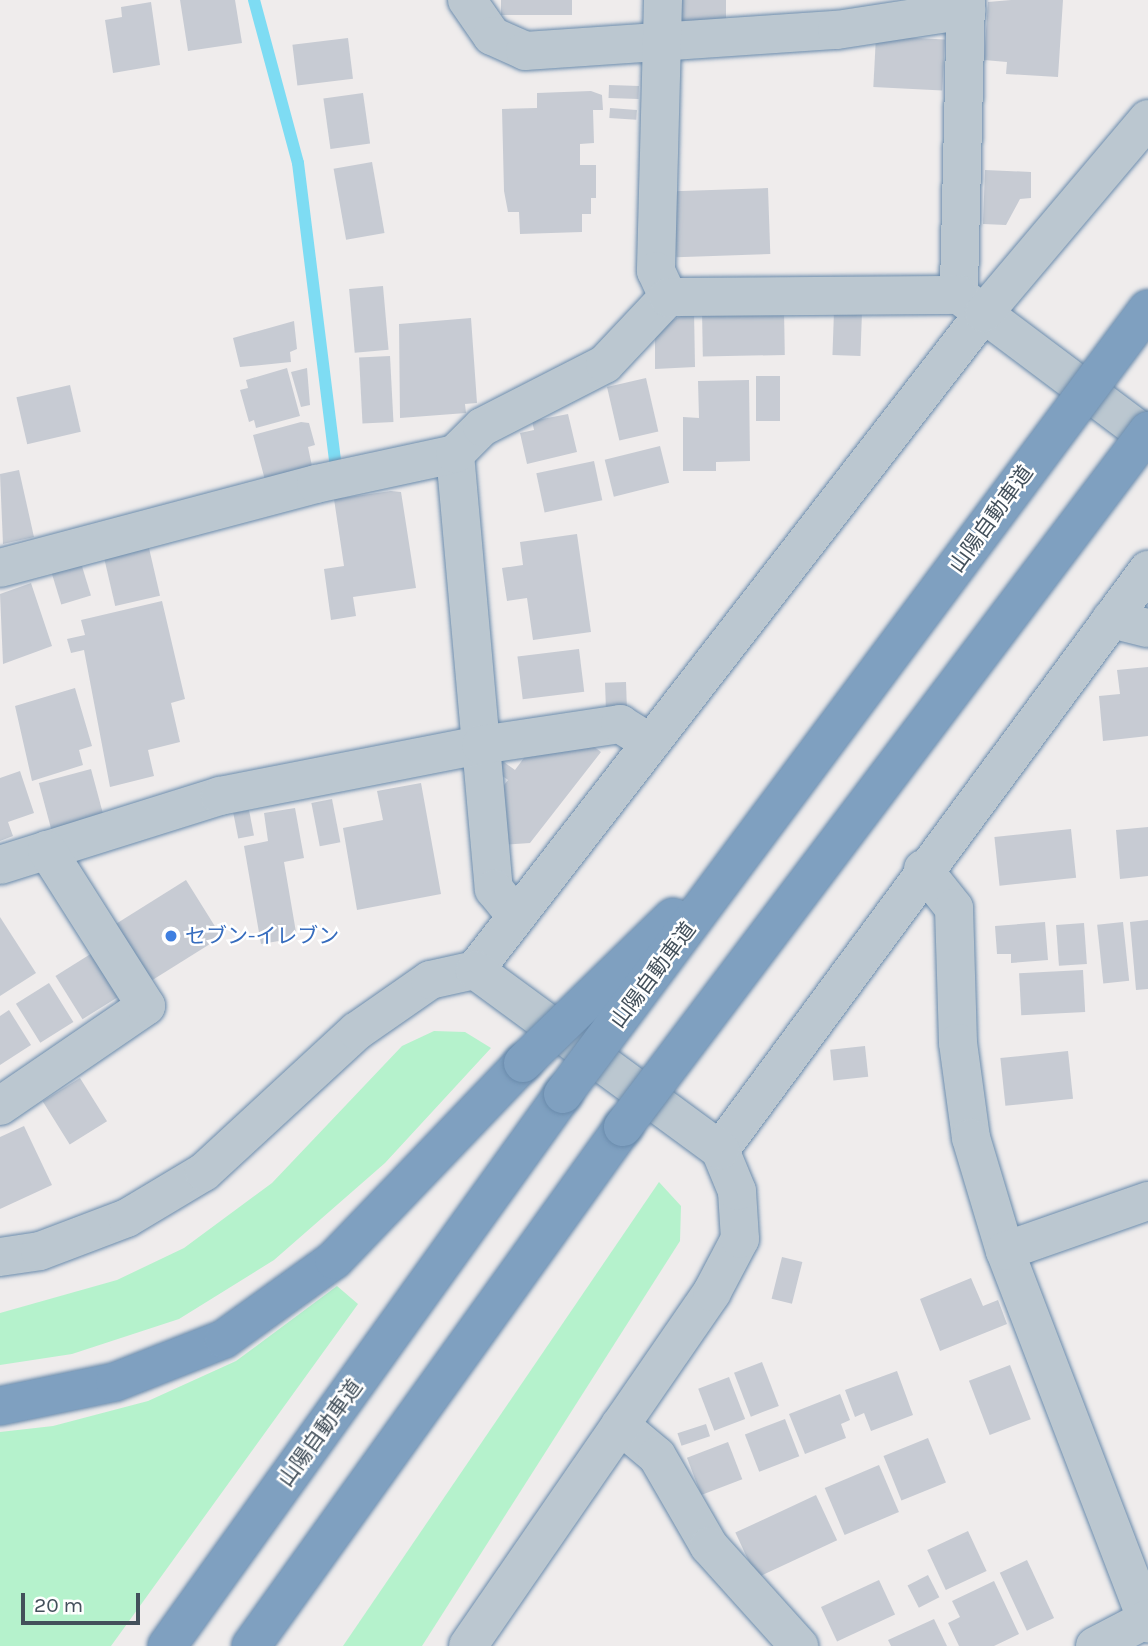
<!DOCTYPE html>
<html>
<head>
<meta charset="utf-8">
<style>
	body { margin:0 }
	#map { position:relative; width:1148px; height:1646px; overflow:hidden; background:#efecec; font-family:Karla,"Noto Sans JP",sans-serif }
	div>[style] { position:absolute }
	.green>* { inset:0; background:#b5f2cc }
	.stream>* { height:12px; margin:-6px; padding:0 6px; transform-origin:6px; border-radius:6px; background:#7edcf3 }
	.building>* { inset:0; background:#c7cbd3; transform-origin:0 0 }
	.roads { filter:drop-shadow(0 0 2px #6a8bac) drop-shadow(0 0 2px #6a8bac) }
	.minor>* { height:38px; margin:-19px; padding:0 19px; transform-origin:19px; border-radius:19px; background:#bbc7d0 }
	.tertiary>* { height:38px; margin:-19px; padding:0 19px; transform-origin:19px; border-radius:19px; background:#bbc7d0 }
	.motorway>* { height:38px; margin:-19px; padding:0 19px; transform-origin:19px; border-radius:19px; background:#7fa0c0 }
	.bridges { filter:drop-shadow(0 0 2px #6a8bac) drop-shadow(0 0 2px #6a8bac) }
	.motorway-bridge>* { height:38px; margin:-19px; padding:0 19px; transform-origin:19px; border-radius:19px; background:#7fa0c0 }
	.dots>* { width:19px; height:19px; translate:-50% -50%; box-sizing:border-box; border:4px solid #fff; border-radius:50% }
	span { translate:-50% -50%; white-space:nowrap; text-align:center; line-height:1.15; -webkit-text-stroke:5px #fff; paint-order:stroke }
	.street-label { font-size:21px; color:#43505b }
	.shop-label { font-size:21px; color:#366cbe }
	.left { translate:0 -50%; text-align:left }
	.scale { position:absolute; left:21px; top:1593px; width:119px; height:32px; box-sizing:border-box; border:4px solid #43505b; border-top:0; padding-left:9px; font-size:21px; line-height:24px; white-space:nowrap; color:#43505b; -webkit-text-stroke:5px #fff; paint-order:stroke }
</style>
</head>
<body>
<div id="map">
	<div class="green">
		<i style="clip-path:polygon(434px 1031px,465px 1032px,491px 1048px,385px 1163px,274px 1260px,179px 1319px,72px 1354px,0 1365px,0 1313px,117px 1280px,184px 1248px,272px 1183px,402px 1046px)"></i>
		<i style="clip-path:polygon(659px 1182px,681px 1206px,680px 1241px,422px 1646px,343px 1646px)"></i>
		<i style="clip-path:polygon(337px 1286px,358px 1304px,111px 1646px,0 1646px,0 1432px,53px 1426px,148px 1401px,236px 1361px)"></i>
	</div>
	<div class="stream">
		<i style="left:254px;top:0;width:169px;rotate:74.9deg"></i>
		<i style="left:298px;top:163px;width:308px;rotate:82.9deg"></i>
		<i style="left:336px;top:469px;width:6px;rotate:-9deg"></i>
	</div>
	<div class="building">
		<i style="clip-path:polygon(180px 0,235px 0,242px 43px,188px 51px)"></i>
		<i style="left:501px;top:0;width:71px;height:15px"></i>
		<i style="left:674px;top:0;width:52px;height:21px"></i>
		<i style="clip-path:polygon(1011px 0,1063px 0,1058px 77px,1006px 74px,1007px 62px,984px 60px,988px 2px)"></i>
		<i style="clip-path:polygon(151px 2px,160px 65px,113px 73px,105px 20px,122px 17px,121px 7px)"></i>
		<i style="left:876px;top:36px;width:69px;height:51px;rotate:3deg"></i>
		<i style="left:348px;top:38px;width:41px;height:56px;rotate:83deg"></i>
		<i style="left:609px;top:85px;width:30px;height:13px;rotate:2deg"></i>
		<i style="clip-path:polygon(591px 91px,602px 95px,603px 110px,593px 110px,594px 143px,580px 144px,580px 165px,596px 165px,596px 198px,591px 198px,591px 214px,582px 214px,582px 232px,520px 234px,519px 212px,508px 212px,504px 191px,502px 109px,537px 108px,537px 93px)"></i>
		<i style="left:363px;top:93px;width:51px;height:40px;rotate:82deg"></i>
		<i style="left:610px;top:108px;width:27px;height:10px;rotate:4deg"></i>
		<i style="left:372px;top:162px;width:72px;height:39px;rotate:80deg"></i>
		<i style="clip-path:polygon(985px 170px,1031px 172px,1031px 198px,1020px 199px,1006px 225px,983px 224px)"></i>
		<i style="left:768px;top:188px;width:66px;height:94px;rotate:88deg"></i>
		<i style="left:383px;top:286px;width:64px;height:34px;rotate:85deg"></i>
		<i style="left:784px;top:309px;width:46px;height:82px;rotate:89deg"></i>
		<i style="clip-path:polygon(694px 310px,695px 367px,655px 369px,655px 328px)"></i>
		<i style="left:834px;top:311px;width:28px;height:44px;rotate:2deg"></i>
		<i style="clip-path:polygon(471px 318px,477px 403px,465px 404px,466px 413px,400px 418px,399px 324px)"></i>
		<i style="clip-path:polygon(294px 321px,297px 349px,290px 352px,291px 362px,240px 367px,233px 338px)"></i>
		<i style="left:390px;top:356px;width:66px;height:31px;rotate:87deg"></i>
		<i style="clip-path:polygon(287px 368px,300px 416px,256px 428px,254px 420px,249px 422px,240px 390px,248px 388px,246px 380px)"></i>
		<i style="clip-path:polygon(307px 368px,310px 405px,301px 407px,291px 372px)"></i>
		<i style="left:756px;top:376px;width:24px;height:45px"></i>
		<i style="left:646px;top:378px;width:55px;height:40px;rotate:77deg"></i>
		<i style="clip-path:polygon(749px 380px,750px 461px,716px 462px,716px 471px,683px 471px,683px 417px,699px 418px,698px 381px)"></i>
		<i style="left:70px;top:385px;width:48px;height:55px;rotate:77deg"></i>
		<i style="clip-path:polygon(568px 414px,577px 452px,527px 464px,520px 433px,534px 430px,532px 421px)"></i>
		<i style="clip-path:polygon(301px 422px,309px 423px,315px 445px,308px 447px,312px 466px,265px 480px,253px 435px)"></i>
		<i style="left:660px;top:446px;width:38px;height:57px;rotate:76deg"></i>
		<i style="left:594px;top:461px;width:40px;height:59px;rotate:78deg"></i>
		<i style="clip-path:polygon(19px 470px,34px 537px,3px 544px,0 474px)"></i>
		<i style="clip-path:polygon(391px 491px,401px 492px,416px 588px,353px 597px,356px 616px,331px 620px,324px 569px,344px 566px,334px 499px)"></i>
		<i style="clip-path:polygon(577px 534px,591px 632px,533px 640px,527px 598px,507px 601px,502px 568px,523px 565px,520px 542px)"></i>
		<i style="left:149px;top:548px;width:49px;height:46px;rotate:77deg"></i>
		<i style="left:81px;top:563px;width:34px;height:31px;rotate:73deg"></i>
		<i style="clip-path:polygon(31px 583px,52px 646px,3px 664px,0 594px)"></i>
		<i style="clip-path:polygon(162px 601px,185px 699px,171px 703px,180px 742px,148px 750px,154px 776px,110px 787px,84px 650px,71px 653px,67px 639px,85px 635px,81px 620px)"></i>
		<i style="left:579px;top:649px;width:43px;height:62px;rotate:83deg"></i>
		<i style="clip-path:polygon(1148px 667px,1148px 736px,1103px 741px,1099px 696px,1120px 694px,1117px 670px)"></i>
		<i style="left:626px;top:682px;width:30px;height:21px;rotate:88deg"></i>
		<i style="clip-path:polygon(75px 688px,92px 746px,79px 750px,83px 765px,32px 781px,15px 706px)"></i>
		<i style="clip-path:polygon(593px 746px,601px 752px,530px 843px,500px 845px,498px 793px,508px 780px,494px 770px,501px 760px,515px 770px,526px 755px)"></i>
		<i style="left:91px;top:769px;width:49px;height:54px;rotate:75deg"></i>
		<i style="clip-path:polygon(20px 771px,34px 813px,8px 822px,13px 836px,0 841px,0 778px)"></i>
		<i style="clip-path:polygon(421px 783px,441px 894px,357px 910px,343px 828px,383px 820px,377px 791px)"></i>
		<i style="left:332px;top:799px;width:44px;height:21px;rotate:79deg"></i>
		<i style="clip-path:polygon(295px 808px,304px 858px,284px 862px,297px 938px,261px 944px,244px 846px,268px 841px,264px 813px)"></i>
		<i style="left:249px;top:810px;width:26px;height:16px;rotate:79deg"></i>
		<i style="clip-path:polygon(1148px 827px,1148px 876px,1120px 879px,1116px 830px)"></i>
		<i style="left:1071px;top:829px;width:49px;height:77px;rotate:84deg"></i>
		<i style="left:186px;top:880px;width:67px;height:88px;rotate:58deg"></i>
		<i style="clip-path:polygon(0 917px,36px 973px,0 996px)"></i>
		<i style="clip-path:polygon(1148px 920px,1148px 989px,1136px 990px,1130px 922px)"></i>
		<i style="clip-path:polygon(1045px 922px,1048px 960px,1011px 963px,1011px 954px,997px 954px,995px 926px)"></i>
		<i style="left:1123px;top:922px;width:59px;height:26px;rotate:84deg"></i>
		<i style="left:1084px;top:923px;width:41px;height:28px;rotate:86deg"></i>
		<i style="left:97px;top:950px;width:51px;height:49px;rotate:58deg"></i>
		<i style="left:1083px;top:970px;width:42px;height:64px;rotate:87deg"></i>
		<i style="left:49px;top:983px;width:46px;height:39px;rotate:58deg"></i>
		<i style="clip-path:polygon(9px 1010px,31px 1045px,0 1065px,0 1016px)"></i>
		<i style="left:865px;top:1046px;width:31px;height:35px;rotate:84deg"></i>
		<i style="left:1068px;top:1051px;width:48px;height:68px;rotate:84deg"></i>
		<i style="left:80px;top:1078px;width:51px;height:44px;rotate:58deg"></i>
		<i style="clip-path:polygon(24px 1126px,52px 1185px,0 1209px,0 1137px)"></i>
		<i style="left:782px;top:1257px;width:21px;height:43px;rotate:14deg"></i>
		<i style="clip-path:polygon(971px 1278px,983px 1306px,998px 1300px,1007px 1324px,940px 1351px,920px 1299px)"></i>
		<i style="left:762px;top:1362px;width:47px;height:30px;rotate:69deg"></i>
		<i style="left:1010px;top:1365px;width:58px;height:44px;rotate:69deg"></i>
		<i style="clip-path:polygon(897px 1371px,913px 1415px,871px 1431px,864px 1413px,855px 1417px,845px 1390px)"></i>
		<i style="left:729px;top:1377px;width:45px;height:33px;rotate:69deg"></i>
		<i style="clip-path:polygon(840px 1394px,850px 1420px,841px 1424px,846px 1438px,805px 1454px,789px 1414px)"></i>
		<i style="left:785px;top:1419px;width:40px;height:43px;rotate:69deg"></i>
		<i style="left:706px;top:1424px;width:13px;height:30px;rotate:72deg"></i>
		<i style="left:928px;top:1438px;width:48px;height:48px;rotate:68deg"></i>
		<i style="left:728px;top:1442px;width:40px;height:44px;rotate:69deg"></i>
		<i style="left:879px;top:1465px;width:51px;height:59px;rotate:67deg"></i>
		<i style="left:816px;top:1495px;width:50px;height:89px;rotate:65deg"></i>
		<i style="left:968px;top:1531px;width:44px;height:45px;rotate:65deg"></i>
		<i style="left:1027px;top:1560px;width:64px;height:30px;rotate:65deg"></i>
		<i style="left:928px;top:1575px;width:25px;height:23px;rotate:63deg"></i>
		<i style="left:879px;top:1580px;width:38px;height:64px;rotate:65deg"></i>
		<i style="clip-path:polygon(994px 1581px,1019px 1634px,994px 1646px,959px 1646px,948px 1623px,960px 1617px,952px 1601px)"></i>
		<i style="clip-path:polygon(934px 1619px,947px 1646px,891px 1646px,888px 1640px)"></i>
	</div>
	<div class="roads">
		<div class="minor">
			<i style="left:467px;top:0;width:44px;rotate:55.2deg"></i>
			<i style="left:492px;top:36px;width:36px;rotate:24deg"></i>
			<i style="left:525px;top:51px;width:313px;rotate:-3.9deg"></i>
			<i style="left:837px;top:30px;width:131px;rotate:-8.8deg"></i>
			<i style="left:663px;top:0;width:271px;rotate:91.5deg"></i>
			<i style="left:656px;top:271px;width:29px;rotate:65deg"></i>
			<i style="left:966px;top:0;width:295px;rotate:91.4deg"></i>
			<i style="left:959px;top:295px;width:236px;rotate:36.9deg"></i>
			<i style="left:455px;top:454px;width:437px;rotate:84.9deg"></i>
			<i style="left:494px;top:889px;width:35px;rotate:51deg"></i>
			<i style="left:0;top:568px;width:327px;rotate:-14.9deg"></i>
			<i style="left:316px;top:484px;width:142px;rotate:-12.2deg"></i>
			<i style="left:455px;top:454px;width:38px;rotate:-45deg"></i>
			<i style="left:482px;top:427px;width:138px;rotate:-27.1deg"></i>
			<i style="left:605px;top:364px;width:92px;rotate:-46.8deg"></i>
			<i style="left:668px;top:297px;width:291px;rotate:-0.4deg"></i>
			<i style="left:1111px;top:619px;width:38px;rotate:14deg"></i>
			<i style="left:0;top:865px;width:231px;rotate:-17.4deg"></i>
			<i style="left:220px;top:796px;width:266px;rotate:-11.1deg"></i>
			<i style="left:481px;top:745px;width:141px;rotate:-8.6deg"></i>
			<i style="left:620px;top:724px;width:36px;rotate:32deg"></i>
			<i style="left:923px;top:869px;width:50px;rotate:51.5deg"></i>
			<i style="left:954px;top:908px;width:135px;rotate:88.3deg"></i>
			<i style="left:958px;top:1043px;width:96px;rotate:82.2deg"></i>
			<i style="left:971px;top:1138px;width:118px;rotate:73.3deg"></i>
			<i style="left:1005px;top:1251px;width:399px;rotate:69deg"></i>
			<i style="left:0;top:1106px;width:177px;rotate:-34.4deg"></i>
			<i style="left:146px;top:1006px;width:185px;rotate:-122.4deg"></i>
			<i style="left:720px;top:1150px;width:721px;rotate:-53.58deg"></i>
			<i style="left:1005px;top:1251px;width:151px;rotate:-19.3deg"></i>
			<i style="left:620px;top:1425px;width:48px;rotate:40deg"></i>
			<i style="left:657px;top:1456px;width:104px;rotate:60deg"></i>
			<i style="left:709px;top:1546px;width:135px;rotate:48deg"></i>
			<i style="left:1095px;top:1646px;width:59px;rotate:-27.4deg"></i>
		</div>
		<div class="tertiary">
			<i style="left:0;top:1257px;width:40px;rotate:-8.5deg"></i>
			<i style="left:40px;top:1251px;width:93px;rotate:-20.8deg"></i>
			<i style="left:127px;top:1218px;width:90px;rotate:-30.9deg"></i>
			<i style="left:204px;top:1172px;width:208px;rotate:-42.7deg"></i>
			<i style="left:357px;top:1031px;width:89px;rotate:-34.9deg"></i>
			<i style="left:430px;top:980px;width:46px;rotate:-12.5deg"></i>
			<i style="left:475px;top:970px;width:831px;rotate:-52.23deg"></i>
			<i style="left:984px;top:313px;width:254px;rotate:-49.8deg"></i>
			<i style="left:468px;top:1646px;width:430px;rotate:-55.4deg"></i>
			<i style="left:712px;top:1292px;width:60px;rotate:-62.2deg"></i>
			<i style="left:740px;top:1239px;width:48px;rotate:-93.6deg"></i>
			<i style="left:737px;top:1191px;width:44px;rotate:-112.5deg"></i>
			<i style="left:720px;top:1150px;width:304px;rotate:-143.7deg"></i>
		</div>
		<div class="motorway">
			<i style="left:0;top:1406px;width:117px;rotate:-11.8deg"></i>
			<i style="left:115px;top:1382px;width:117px;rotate:-21.5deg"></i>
			<i style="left:224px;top:1339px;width:135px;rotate:-35.7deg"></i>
			<i style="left:334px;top:1260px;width:273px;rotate:-46.2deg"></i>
			<i style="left:167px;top:1646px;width:679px;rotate:-54.34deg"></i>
			<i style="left:251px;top:1646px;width:639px;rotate:-54.37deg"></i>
		</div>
	</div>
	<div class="bridges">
		<div class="motorway-bridge">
			<i style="left:523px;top:1063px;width:209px;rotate:-44.2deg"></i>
			<i style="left:563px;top:1094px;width:979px;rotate:-53.31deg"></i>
			<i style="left:623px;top:1127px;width:872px;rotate:-52.97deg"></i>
		</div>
	</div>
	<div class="dots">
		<i style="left:171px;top:936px;background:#3f7fe0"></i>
	</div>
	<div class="street-label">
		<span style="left:991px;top:519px;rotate:-54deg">山陽自動車道</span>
		<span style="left:653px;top:975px;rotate:-53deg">山陽自動車道</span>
		<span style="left:320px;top:1433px;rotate:-54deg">山陽自動車道</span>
	</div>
	<div class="shop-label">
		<span class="left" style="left:185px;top:936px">セブン-イレブン</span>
	</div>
	<div class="scale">20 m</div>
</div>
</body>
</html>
